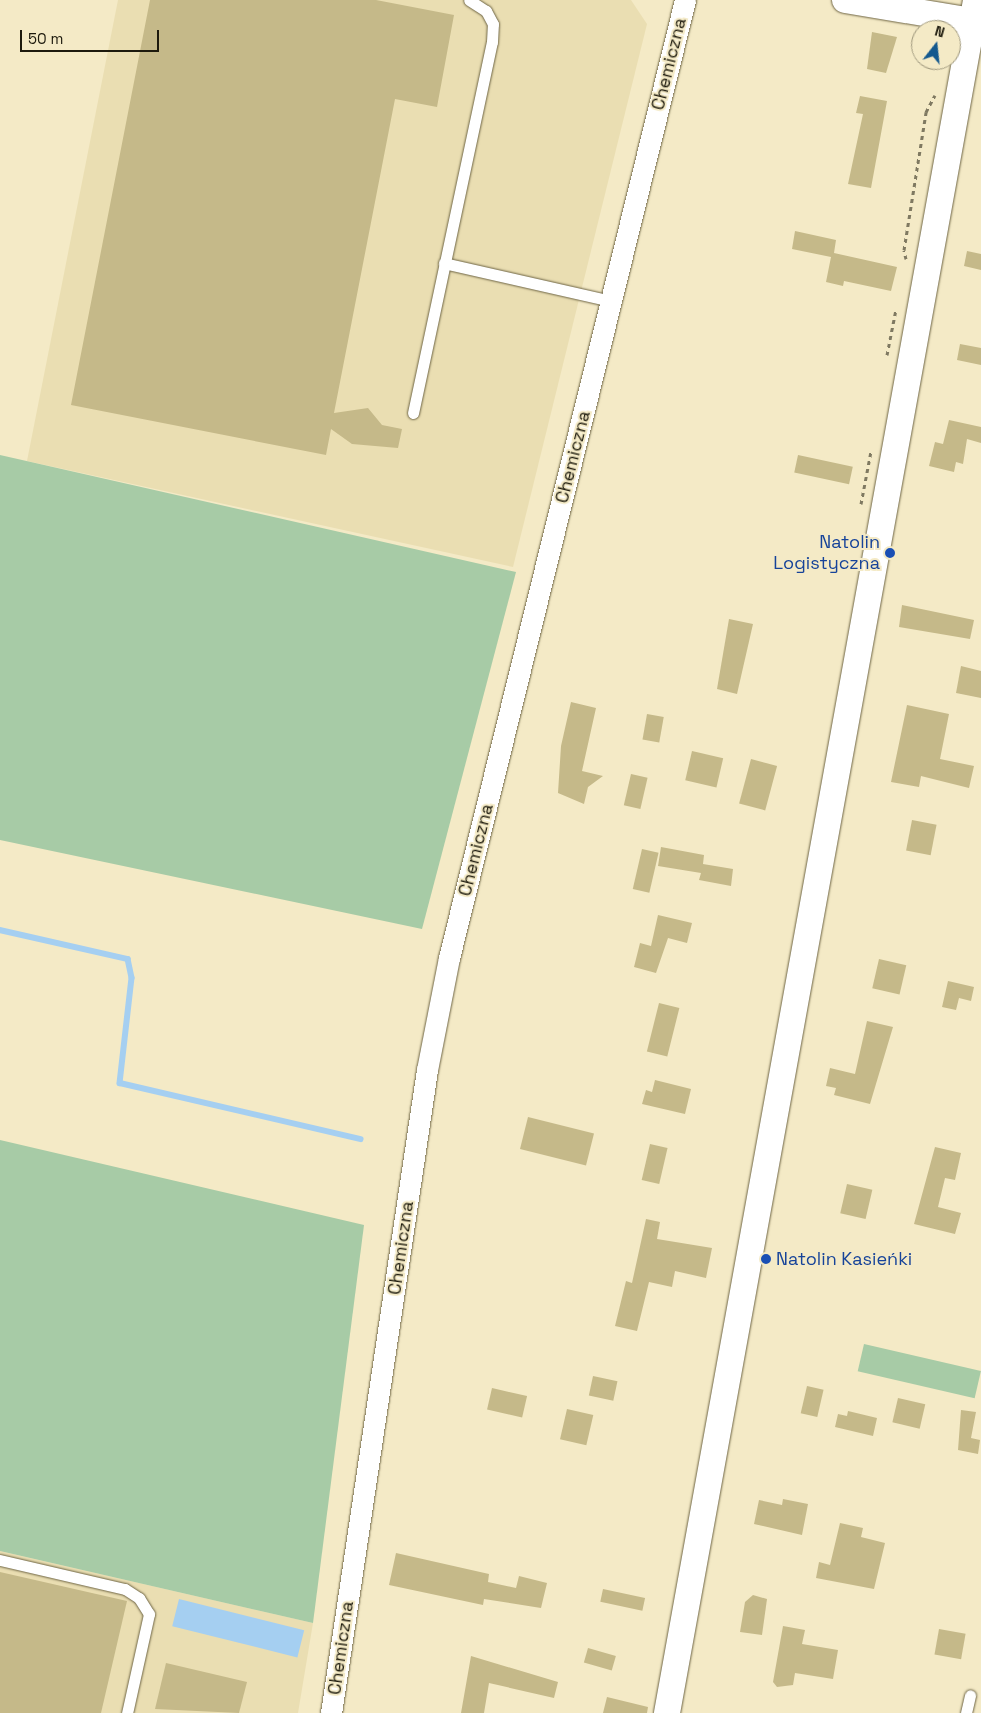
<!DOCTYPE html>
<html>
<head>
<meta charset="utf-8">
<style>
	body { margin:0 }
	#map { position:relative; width:981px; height:1713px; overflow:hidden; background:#f4eac6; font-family:"Space Grotesk",sans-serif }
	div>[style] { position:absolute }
	.built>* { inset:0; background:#eadeb2 }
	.green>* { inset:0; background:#a7cba6; transform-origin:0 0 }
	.water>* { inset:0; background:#a5cff1; transform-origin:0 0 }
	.stream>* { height:5.5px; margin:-2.75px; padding:0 2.75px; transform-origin:2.75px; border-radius:2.75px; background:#a5cff1 }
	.building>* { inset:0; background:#c5b989; transform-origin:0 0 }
	.path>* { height:3px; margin-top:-1.5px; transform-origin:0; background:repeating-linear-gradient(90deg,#7f7961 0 4px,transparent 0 8px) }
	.roads { filter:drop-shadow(0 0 1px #6e6545) drop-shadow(0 0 1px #6e6545) }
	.service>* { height:11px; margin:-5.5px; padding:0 5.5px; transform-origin:5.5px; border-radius:5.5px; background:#fff }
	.minor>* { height:21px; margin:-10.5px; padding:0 10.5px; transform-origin:10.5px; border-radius:10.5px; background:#fff }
	.tertiary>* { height:26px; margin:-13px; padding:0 13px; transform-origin:13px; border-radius:13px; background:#fff }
	.dots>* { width:14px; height:14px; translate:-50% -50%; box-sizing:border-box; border:2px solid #f4eac6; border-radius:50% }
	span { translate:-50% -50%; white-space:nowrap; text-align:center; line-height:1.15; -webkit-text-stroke:4px #f4eac6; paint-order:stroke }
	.street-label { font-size:18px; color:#1d1a0d }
	.transit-label { font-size:18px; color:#164399 }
	.right { translate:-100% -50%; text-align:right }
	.left { translate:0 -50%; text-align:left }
	.north { position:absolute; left:911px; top:20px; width:50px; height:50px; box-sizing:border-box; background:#f4eac6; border:1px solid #9e977c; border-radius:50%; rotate:16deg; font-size:14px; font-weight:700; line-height:20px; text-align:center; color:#1d1a0d }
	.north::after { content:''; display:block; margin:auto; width:18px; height:22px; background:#14598e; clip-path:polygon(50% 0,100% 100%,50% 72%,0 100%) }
	.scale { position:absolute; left:20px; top:30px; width:139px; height:22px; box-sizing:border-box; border:2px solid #1d1a0d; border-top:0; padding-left:6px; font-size:15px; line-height:18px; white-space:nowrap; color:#1d1a0d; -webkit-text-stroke:4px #f4eac6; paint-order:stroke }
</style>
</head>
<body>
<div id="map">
	<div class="built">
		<i style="clip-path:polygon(118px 0,631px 0,647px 24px,513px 567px,27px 461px)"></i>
		<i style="clip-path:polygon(0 1551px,313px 1623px,298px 1713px,0 1713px)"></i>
	</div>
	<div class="green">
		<i style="clip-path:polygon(0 455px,516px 572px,422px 929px,0 840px)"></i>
		<i style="clip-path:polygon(0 1140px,364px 1225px,313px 1623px,0 1551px)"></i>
		<i style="left:864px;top:1344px;width:120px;height:28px;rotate:13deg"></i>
	</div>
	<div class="water">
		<i style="left:179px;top:1599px;width:129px;height:28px;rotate:14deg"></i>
	</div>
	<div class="stream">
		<i style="left:0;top:930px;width:131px;rotate:12.8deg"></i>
		<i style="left:128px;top:959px;width:19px;rotate:78deg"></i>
		<i style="left:132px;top:978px;width:106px;rotate:96.5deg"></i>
		<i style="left:120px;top:1083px;width:247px;rotate:13.1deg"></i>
	</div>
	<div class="building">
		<i style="clip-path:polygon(150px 0,376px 0,454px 15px,437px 107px,395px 99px,334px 413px,368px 408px,382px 425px,402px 429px,398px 448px,352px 444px,331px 429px,326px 455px,71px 405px)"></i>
		<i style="clip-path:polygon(872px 32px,897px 37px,886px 73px,867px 69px)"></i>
		<i style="clip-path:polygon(860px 96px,887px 101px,871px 188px,848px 184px,863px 114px,856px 113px)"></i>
		<i style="clip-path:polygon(795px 231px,836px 240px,834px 253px,897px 267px,891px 291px,844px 281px,843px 286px,826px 282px,831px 257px,792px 249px)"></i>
		<i style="clip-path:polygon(967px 251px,981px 254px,981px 270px,964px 266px)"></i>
		<i style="clip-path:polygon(960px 344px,981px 348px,981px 365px,957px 360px)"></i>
		<i style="clip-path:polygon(949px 420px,981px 427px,981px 443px,967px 439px,963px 464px,956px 462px,954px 472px,929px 466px,935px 442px,943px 444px)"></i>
		<i style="left:798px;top:455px;width:56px;height:18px;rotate:12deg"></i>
		<i style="clip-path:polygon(902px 605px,974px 620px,970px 639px,899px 627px)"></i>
		<i style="clip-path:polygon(729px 619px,753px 624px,737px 694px,717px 689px)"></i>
		<i style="clip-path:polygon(961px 666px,981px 671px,981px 698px,956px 693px)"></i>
		<i style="clip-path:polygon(571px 702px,596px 708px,582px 771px,603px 776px,588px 787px,584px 804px,558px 793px,561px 746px)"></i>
		<i style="clip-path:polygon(907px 705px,949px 714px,940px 759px,974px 766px,969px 788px,921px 776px,919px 787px,891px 782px)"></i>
		<i style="left:647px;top:714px;width:17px;height:26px;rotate:10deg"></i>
		<i style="left:692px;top:751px;width:32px;height:30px;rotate:13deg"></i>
		<i style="left:751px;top:759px;width:27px;height:46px;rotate:15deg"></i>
		<i style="left:631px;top:774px;width:17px;height:32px;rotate:13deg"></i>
		<i style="left:912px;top:820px;width:25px;height:31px;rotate:11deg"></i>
		<i style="clip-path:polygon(661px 847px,704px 855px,703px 864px,733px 869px,731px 886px,699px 880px,701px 873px,658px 866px)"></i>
		<i style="left:642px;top:849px;width:17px;height:41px;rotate:13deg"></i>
		<i style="clip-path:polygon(658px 915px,692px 923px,687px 943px,668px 938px,656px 973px,634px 967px,640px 943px,651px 946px)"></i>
		<i style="left:879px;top:959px;width:28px;height:30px;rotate:13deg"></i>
		<i style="clip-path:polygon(948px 981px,974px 987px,971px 1001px,959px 998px,956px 1010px,942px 1007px)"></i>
		<i style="left:659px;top:1003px;width:21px;height:50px;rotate:14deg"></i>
		<i style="clip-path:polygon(867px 1021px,893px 1027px,870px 1104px,834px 1095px,836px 1088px,826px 1086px,830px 1068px,855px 1074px)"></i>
		<i style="clip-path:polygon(655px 1080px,691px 1089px,685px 1114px,642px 1104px,646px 1090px,652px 1092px)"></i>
		<i style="left:528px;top:1117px;width:68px;height:33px;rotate:14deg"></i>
		<i style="left:650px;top:1144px;width:18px;height:37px;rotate:13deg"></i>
		<i style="clip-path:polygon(935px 1147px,961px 1153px,955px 1180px,945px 1178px,938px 1207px,961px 1213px,955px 1234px,914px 1224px)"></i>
		<i style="left:847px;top:1184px;width:26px;height:30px;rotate:13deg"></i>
		<i style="clip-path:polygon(646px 1219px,660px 1222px,657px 1239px,712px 1248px,706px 1278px,675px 1271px,672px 1287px,649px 1282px,637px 1331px,615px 1326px,626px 1281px,632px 1283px)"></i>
		<i style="left:593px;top:1376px;width:25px;height:20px;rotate:12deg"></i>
		<i style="left:807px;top:1386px;width:17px;height:28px;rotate:13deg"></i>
		<i style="left:492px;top:1388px;width:36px;height:22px;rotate:13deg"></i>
		<i style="left:898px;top:1398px;width:28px;height:25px;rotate:13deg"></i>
		<i style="left:567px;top:1409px;width:27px;height:31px;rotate:13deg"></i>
		<i style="clip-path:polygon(961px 1410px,976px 1412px,971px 1438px,980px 1440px,978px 1454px,958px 1450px)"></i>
		<i style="clip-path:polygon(848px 1411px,877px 1418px,873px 1436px,835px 1427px,838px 1414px,847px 1416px)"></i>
		<i style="clip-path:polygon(783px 1499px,808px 1504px,802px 1535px,754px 1524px,759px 1500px,782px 1505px)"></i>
		<i style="clip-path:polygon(840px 1523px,863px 1528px,861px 1537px,885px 1543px,874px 1589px,816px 1578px,819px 1562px,830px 1565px)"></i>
		<i style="clip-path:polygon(396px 1553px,489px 1574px,488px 1582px,516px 1588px,519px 1576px,547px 1583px,541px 1608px,484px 1599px,483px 1605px,389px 1585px)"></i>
		<i style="clip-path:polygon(0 1572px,127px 1601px,101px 1713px,0 1713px)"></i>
		<i style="left:603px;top:1589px;width:43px;height:13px;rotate:12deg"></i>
		<i style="clip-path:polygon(753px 1595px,767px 1599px,762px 1635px,740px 1632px,745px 1602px)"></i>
		<i style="clip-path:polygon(783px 1626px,805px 1630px,802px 1644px,838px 1650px,833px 1679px,795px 1673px,793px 1685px,777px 1687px,773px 1682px)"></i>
		<i style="left:939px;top:1629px;width:27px;height:26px;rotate:10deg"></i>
		<i style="left:588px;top:1648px;width:29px;height:15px;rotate:16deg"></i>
		<i style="clip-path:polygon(471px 1656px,558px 1682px,554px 1698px,489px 1683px,484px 1713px,461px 1713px)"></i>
		<i style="clip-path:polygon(166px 1663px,247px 1682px,239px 1713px,155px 1709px)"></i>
		<i style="clip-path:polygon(607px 1697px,648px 1707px,647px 1713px,603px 1713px)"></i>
	</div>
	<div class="path">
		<i style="left:906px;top:259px;width:9px;rotate:-103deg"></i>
		<i style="left:904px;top:250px;width:140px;rotate:-80.9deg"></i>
		<i style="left:926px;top:112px;width:19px;rotate:-62deg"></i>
		<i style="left:887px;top:355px;width:47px;rotate:-78.9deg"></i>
		<i style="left:861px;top:504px;width:54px;rotate:-79.3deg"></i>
	</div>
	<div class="roads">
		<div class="service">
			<i style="left:444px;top:263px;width:171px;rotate:12.8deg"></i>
			<i style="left:413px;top:413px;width:379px;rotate:-78deg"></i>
			<i style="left:492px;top:42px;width:18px;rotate:-87deg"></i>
			<i style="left:493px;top:24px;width:15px;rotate:-118deg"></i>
			<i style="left:486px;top:11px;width:20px;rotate:-147deg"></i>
			<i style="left:0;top:1560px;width:128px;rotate:13.1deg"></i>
			<i style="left:125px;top:1589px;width:17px;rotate:33deg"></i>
			<i style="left:139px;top:1598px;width:19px;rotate:58deg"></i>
			<i style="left:149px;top:1614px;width:101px;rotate:102.5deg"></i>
			<i style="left:966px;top:1713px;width:18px;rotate:-77deg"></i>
		</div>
		<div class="minor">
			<i style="left:331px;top:1713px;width:650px;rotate:-81.51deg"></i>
			<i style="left:427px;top:1070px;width:114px;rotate:-78.9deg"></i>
			<i style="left:449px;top:958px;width:987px;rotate:-76.16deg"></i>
		</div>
		<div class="tertiary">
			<i style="left:845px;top:0;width:129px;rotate:9.4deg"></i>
			<i style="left:667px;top:1713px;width:1741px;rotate:-79.77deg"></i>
		</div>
	</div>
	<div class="dots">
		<i style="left:890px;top:553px;background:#1a4fb4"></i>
		<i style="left:766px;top:1259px;background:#1a4fb4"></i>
	</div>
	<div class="street-label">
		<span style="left:669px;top:64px;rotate:-76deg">Chemiczna</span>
		<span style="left:573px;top:457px;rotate:-76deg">Chemiczna</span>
		<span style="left:476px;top:850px;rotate:-76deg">Chemiczna</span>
		<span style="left:401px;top:1248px;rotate:-82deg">Chemiczna</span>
		<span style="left:341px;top:1648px;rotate:-82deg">Chemiczna</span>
	</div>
	<div class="transit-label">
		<span class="right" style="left:880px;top:553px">Natolin<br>Logistyczna</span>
		<span class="left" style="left:776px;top:1259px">Natolin Kasieńki</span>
	</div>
	<div class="north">N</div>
	<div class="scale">50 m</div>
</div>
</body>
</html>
